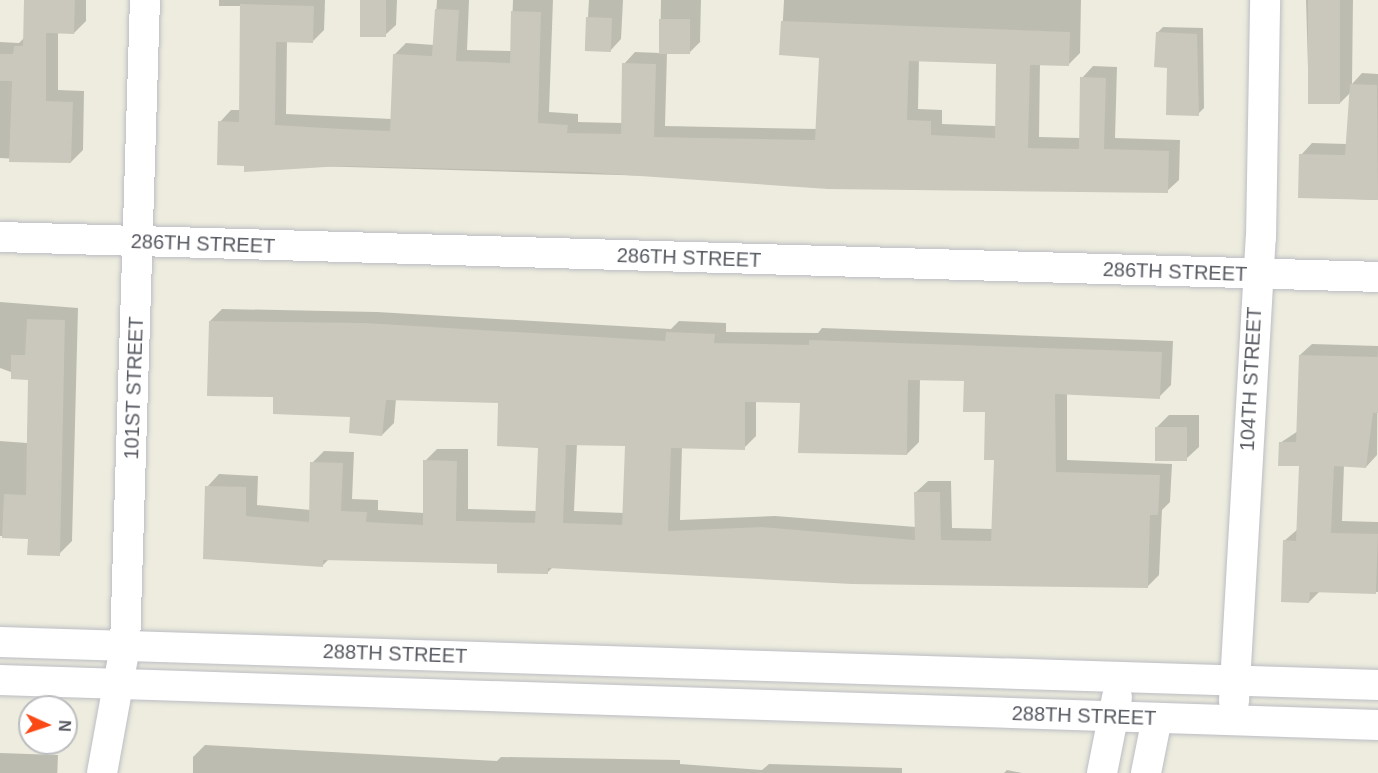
<!DOCTYPE html>
<html>
<head>
<meta charset="utf-8">
<style>
	body { margin:0 }
	#map { position:relative; width:1378px; height:773px; overflow:hidden; background:#edecde; font-family:Helvetica,sans-serif }
	div>[style] { position:absolute }
	.shadow>* { inset:0; background:#0003; transform-origin:0 0 }
	.building>* { inset:0; background:#cac7bd; transform-origin:0 0 }
	.roads { filter:drop-shadow(0 0 2px #bcbdc4) drop-shadow(0 0 2px #bcbdc4) }
	.minor>* { height:30px; margin:-15px; padding:0 15px; transform-origin:15px; border-radius:15px; background:#fff }
	span { translate:-50% -50%; white-space:nowrap; text-align:center; line-height:1.15; -webkit-text-stroke:6px #fff; paint-order:stroke }
	.street-label { font-size:20px; color:#575a61 }
	.north { position:absolute; left:18px; top:695px; width:60px; height:60px; box-sizing:border-box; background:#fff; border:2px solid #bcbdc0; border-radius:50%; rotate:93deg; font-size:16px; font-weight:700; line-height:24px; text-align:center; color:#575a61 }
	.north::after { content:''; display:block; margin:auto; width:21px; height:27px; background:#fb4916; clip-path:polygon(50% 0,100% 100%,50% 72%,0 100%) }
</style>
</head>
<body>
<div id="map">
	<div class="shadow">
		<i style="clip-path:polygon(26px 0,86px 0,86px 21px,74px 33px,58px 32px,58px 90px,84px 91px,83px 150px,71px 162px,0 158px,0 42px,19px 43px,25px 37px)"></i>
		<i style="clip-path:polygon(evenodd,219px 0,325px 0,324px 30px,313px 41px,287px 41px,286px 114px,392px 119px,394px 55px,406px 43px,434px 45px,437px 0,469px 0,467px 50px,511px 51px,513px 0,553px 0,549px 112px,578px 114px,578px 122px,622px 123px,624px 64px,635px 52px,660px 53px,661px 0,701px 0,700px 42px,689px 53px,667px 53px,665px 126px,817px 129px,821px 56px,781px 54px,784px 0,1081px 0,1080px 53px,1069px 64px,1040px 63px,1039px 137px,1080px 138px,1082px 78px,1093px 66px,1117px 67px,1115px 138px,1180px 140px,1179px 180px,1167px 191px,246px 164px,220px 122px,231px 110px,241px 110px,242px 6px,219px 6px,219px 0,919px 60px,998px 62px,996px 126px,942px 124px,942px 110px,918px 109px,919px 60px)"></i>
		<i style="clip-path:polygon(362px 0,397px 0,396px 25px,384px 36px)"></i>
		<i style="clip-path:polygon(589px 0,623px 0,621px 39px,610px 51px,586px 50px)"></i>
		<i style="clip-path:polygon(1306px 0,1353px 0,1352px 84px,1362px 73px,1378px 74px,1378px 200px,1300px 197px,1301px 155px,1312px 143px,1347px 144px,1351px 92px,1340px 103px,1309px 103px)"></i>
		<i style="clip-path:polygon(1163px 27px,1203px 28px,1204px 108px,1198px 114px,1169px 66px,1157px 33px)"></i>
		<i style="clip-path:polygon(0 302px,78px 308px,72px 541px,59px 554px,29px 537px,0 536px,0 441px,27px 443px,30px 379px,0 368px)"></i>
		<i style="clip-path:polygon(evenodd,222px 309px,377px 312px,671px 329px,679px 321px,726px 323px,726px 332px,818px 333px,822px 328px,1173px 341px,1171px 385px,1159px 397px,1067px 393px,1067px 460px,1172px 464px,1170px 502px,1162px 510px,1159px 575px,1147px 587px,554px 566px,547px 573px,499px 562px,330px 558px,322px 566px,204px 558px,207px 487px,219px 474px,258px 476px,257px 505px,311px 510px,312px 463px,324px 451px,354px 452px,352px 499px,378px 500px,378px 510px,424px 513px,425px 461px,437px 449px,468px 449px,468px 509px,537px 511px,539px 446px,500px 402px,396px 399px,394px 423px,382px 435px,352px 415px,275px 396px,210px 321px,222px 309px,920px 379px,966px 380px,987px 411px,996px 459px,993px 529px,952px 528px,951px 481px,928px 481px,915px 493px,916px 527px,775px 516px,680px 520px,682px 447px,744px 448px,756px 436px,756px 400px,801px 401px,907px 454px,919px 442px,920px 379px,222px 309px,577px 444px,626px 445px,624px 513px,574px 511px,577px 444px)"></i>
		<i style="clip-path:polygon(1312px 344px,1378px 346px,1377px 455px,1366px 467px,1344px 465px,1342px 521px,1378px 522px,1378px 592px,1320px 591px,1309px 602px,1284px 541px,1298px 529px,1301px 465px,1280px 443px,1298px 431px,1300px 355px)"></i>
		<i style="clip-path:polygon(1169px 415px,1199px 415px,1199px 447px,1186px 459px,1156px 428px)"></i>
		<i style="clip-path:polygon(205px 745px,497px 761px,501px 757px,680px 760px,680px 764px,762px 770px,769px 764px,902px 768px,902px 773px,193px 773px,193px 757px)"></i>
		<i style="left:0;top:753px;width:58px;height:20px;rotate:2deg"></i>
		<i style="clip-path:polygon(1007px 770px,1022px 773px,1004px 773px)"></i>
	</div>
	<div class="building">
		<i style="clip-path:polygon(24px 0,75px 0,74px 34px,46px 33px,46px 101px,73px 102px,71px 163px,9px 162px,12px 81px,0 81px,0 54px,13px 54px,14px 46px,23px 46px)"></i>
		<i style="left:360px;top:0;width:26px;height:37px"></i>
		<i style="left:1308px;top:0;width:32px;height:104px"></i>
		<i style="clip-path:polygon(evenodd,240px 4px,314px 6px,313px 43px,276px 42px,275px 125px,342px 129px,390px 131px,393px 54px,432px 56px,435px 9px,459px 10px,456px 61px,487px 62px,510px 63px,511px 11px,541px 12px,538px 123px,568px 125px,567px 133px,621px 134px,622px 63px,656px 64px,654px 137px,815px 140px,819px 58px,779px 55px,781px 21px,1070px 32px,1069px 66px,1030px 65px,1028px 148px,1079px 149px,1080px 77px,1106px 78px,1104px 149px,1169px 151px,1168px 193px,828px 189px,582px 172px,341px 166px,244px 172px,244px 166px,217px 165px,218px 121px,239px 122px,240px 4px,909px 61px,996px 64px,995px 138px,931px 135px,931px 121px,907px 120px,909px 61px)"></i>
		<i style="left:586px;top:17px;width:26px;height:34px;rotate:2deg"></i>
		<i style="left:659px;top:19px;width:31px;height:35px"></i>
		<i style="clip-path:polygon(1156px 32px,1197px 34px,1199px 116px,1166px 115px,1167px 68px,1154px 67px)"></i>
		<i style="clip-path:polygon(1350px 84px,1377px 85px,1378px 200px,1298px 198px,1299px 154px,1345px 155px)"></i>
		<i style="clip-path:polygon(27px 319px,65px 320px,60px 556px,27px 555px,28px 539px,2px 538px,4px 494px,26px 495px,28px 380px,11px 379px,11px 355px,25px 355px)"></i>
		<i style="clip-path:polygon(evenodd,209px 321px,365px 323px,665px 341px,666px 332px,715px 334px,714px 343px,809px 345px,809px 340px,1162px 352px,1160px 399px,1055px 394px,1056px 472px,1160px 475px,1158px 515px,1150px 515px,1148px 588px,852px 584px,548px 568px,548px 574px,497px 573px,497px 564px,323px 560px,323px 567px,203px 559px,205px 486px,246px 487px,246px 516px,309px 522px,310px 462px,343px 463px,341px 511px,367px 512px,366px 522px,423px 525px,423px 460px,457px 461px,456px 521px,535px 523px,538px 448px,497px 446px,498px 403px,386px 400px,382px 436px,349px 433px,350px 417px,273px 414px,273px 397px,207px 396px,209px 321px,908px 380px,964px 381px,963px 412px,985px 412px,984px 460px,994px 460px,991px 541px,941px 540px,940px 492px,914px 492px,915px 540px,762px 527px,668px 531px,671px 448px,745px 450px,745px 402px,800px 403px,798px 453px,907px 455px,908px 380px,209px 321px,566px 445px,625px 446px,622px 525px,563px 523px,566px 445px)"></i>
		<i style="clip-path:polygon(1299px 355px,1378px 357px,1378px 413px,1373px 413px,1366px 468px,1334px 466px,1331px 533px,1378px 534px,1376px 594px,1310px 592px,1309px 603px,1281px 602px,1283px 540px,1296px 541px,1299px 466px,1278px 466px,1279px 442px,1296px 442px)"></i>
		<i style="left:1155px;top:427px;width:32px;height:34px"></i>
	</div>
	<div class="roads">
		<div class="minor">
			<i style="left:0;top:237px;width:1379px;rotate:1.66deg"></i>
			<i style="left:0;top:642px;width:1379px;rotate:1.79deg"></i>
			<i style="left:0;top:680px;width:1379px;rotate:1.87deg"></i>
			<i style="left:1234px;top:701px;width:464px;rotate:-86.7deg"></i>
			<i style="left:1261px;top:238px;width:238px;rotate:-89deg"></i>
			<i style="left:102px;top:773px;width:129px;rotate:-79.7deg"></i>
			<i style="left:125px;top:646px;width:646px;rotate:-88.23deg"></i>
			<i style="left:1102px;top:773px;width:77px;rotate:-78.8deg"></i>
			<i style="left:1146px;top:773px;width:56px;rotate:-78.7deg"></i>
		</div>
	</div>
	<div class="street-label">
		<span style="left:203px;top:244px;rotate:2deg">286TH STREET</span>
		<span style="left:689px;top:258px;rotate:2deg">286TH STREET</span>
		<span style="left:1175px;top:272px;rotate:2deg">286TH STREET</span>
		<span style="left:1251px;top:379px;rotate:-87deg">104TH STREET</span>
		<span style="left:134px;top:388px;rotate:-88deg">101ST STREET</span>
		<span style="left:395px;top:654px;rotate:2deg">288TH STREET</span>
		<span style="left:1084px;top:716px;rotate:2deg">288TH STREET</span>
	</div>
	<div class="north">N</div>
</div>
</body>
</html>
